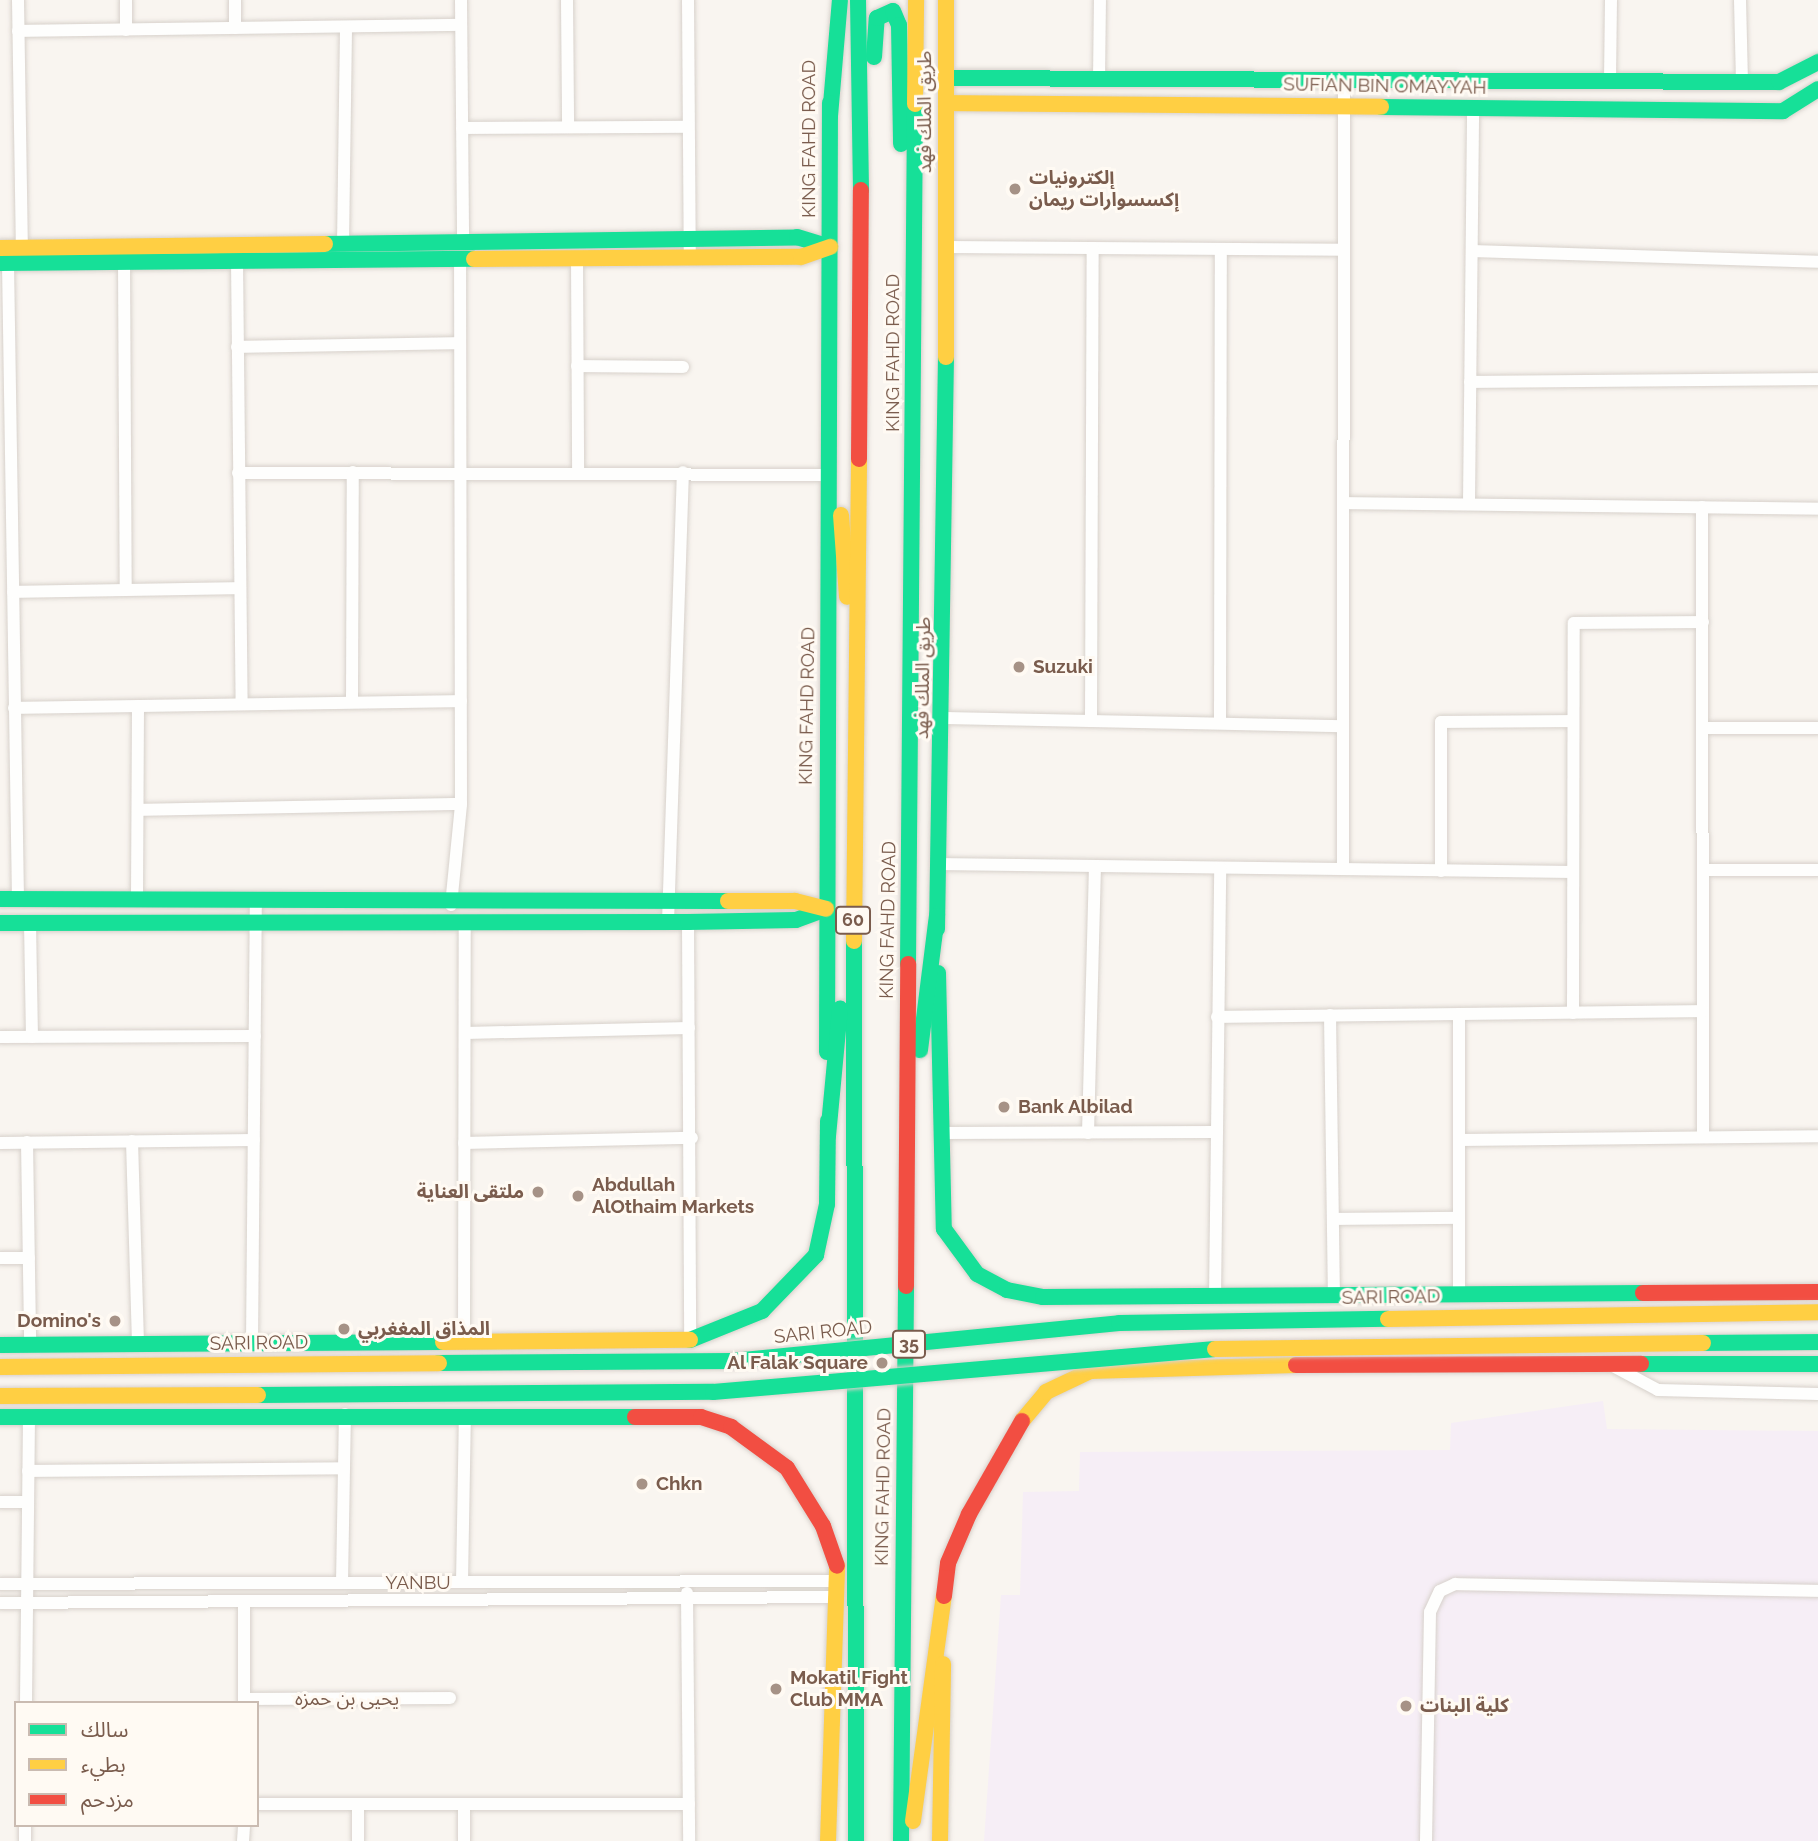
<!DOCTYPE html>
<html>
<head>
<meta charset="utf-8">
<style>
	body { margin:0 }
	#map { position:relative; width:1818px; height:1841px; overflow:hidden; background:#f9f5f0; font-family:Raleway,"Noto Sans Arabic",sans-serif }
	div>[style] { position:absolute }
	.education>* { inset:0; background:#f6eef6 }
	.roads { filter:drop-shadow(0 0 2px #d7d1cb) drop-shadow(0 0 2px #d7d1cb) }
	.street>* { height:12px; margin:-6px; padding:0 6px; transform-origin:6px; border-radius:6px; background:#fefefd }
	.fast>* { height:16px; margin:-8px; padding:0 8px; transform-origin:8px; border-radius:8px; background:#16e098 }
	.slow>* { height:16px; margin:-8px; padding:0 8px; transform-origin:8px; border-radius:8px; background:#ffcf43 }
	.jam>* { height:16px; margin:-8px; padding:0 8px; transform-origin:8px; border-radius:8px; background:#f24e42 }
	.bridges { filter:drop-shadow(0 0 2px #dad1cc) drop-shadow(0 0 2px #dad1cc) }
	.fast-bridge>* { height:16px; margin:-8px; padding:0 8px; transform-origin:8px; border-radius:8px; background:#16e098 }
	.slow-bridge>* { height:16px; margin:-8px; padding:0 8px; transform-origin:8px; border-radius:8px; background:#ffcf43 }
	.dots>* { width:19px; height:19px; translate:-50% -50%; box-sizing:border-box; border:4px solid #fffaf3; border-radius:50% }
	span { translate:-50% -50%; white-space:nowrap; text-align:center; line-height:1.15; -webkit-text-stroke:6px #fffaf3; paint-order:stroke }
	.shield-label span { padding:2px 5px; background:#fffaf3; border:2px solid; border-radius:5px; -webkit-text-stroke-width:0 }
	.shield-label { font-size:18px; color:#7a5c4d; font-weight:700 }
	.street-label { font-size:19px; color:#7a5c4d }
	.poi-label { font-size:19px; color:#7a5c4d; font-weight:700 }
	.left { translate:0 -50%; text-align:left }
	.right { translate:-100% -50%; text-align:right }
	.legend { position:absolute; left:14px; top:1701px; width:245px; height:126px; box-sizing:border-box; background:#fffaf3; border:2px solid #cabbb1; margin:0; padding:9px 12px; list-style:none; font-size:21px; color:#7a5c4d }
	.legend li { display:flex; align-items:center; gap:14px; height:35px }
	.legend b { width:35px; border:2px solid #cabbb1 }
</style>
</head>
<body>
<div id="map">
	<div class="education">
		<i style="clip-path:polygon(1603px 1401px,1607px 1429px,1818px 1431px,1818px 1841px,984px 1841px,1001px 1595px,1020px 1595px,1023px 1492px,1079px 1491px,1080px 1452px,1450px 1450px,1451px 1423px)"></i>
	</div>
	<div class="roads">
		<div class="street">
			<i style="left:18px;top:0;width:248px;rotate:89.1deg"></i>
			<i style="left:126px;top:0;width:30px;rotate:90deg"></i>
			<i style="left:235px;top:0;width:28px;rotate:90deg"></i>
			<i style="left:461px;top:0;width:243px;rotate:89.5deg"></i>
			<i style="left:567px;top:0;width:127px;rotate:89.5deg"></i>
			<i style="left:688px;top:0;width:257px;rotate:89.6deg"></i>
			<i style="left:1740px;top:0;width:82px;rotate:88.6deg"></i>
			<i style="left:18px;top:31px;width:442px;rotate:-0.8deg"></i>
			<i style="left:1099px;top:79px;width:79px;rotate:-89.3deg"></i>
			<i style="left:1610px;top:81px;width:81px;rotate:-89.3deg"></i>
			<i style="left:462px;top:128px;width:226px;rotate:-0.3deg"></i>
			<i style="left:343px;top:244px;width:217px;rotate:-89.2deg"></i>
			<i style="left:946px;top:247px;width:398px;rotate:0.4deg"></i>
			<i style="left:1472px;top:251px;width:346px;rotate:1.8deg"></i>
			<i style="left:577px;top:257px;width:214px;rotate:89.7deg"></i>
			<i style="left:237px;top:260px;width:444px;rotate:89.4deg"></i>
			<i style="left:124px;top:262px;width:328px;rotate:89.7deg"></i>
			<i style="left:8px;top:263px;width:635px;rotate:89.1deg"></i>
			<i style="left:237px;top:347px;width:223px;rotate:-1deg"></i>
			<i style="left:577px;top:366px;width:106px;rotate:0.5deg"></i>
			<i style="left:1470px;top:382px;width:348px;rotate:-0.5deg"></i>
			<i style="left:238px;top:473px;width:592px;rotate:0.19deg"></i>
			<i style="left:1469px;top:502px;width:394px;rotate:-89.4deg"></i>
			<i style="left:1344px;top:503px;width:474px;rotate:0.7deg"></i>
			<i style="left:1702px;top:507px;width:628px;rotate:89.91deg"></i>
			<i style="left:13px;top:592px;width:227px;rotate:-1deg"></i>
			<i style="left:352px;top:702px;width:230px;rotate:-89.8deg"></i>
			<i style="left:14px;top:708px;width:447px;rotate:-0.9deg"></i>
			<i style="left:945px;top:718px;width:398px;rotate:1.2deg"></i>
			<i style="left:1091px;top:721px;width:473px;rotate:-89.8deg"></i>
			<i style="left:1220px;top:723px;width:474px;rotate:-89.9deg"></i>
			<i style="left:1704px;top:728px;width:114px"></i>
			<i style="left:138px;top:810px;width:323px;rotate:-1.1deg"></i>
			<i style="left:936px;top:864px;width:637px;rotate:0.72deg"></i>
			<i style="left:1343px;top:868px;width:788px;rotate:-89.93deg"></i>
			<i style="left:1704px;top:870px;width:114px"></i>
			<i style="left:1441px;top:871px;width:149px;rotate:-90deg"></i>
			<i style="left:1441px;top:722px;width:132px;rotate:-0.4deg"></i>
			<i style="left:137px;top:898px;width:192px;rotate:-89.7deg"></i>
			<i style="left:451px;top:905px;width:101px;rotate:-84.3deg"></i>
			<i style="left:461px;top:804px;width:547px;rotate:-90.1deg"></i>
			<i style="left:668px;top:922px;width:450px;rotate:-88.1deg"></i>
			<i style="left:688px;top:922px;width:418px;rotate:89.7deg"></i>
			<i style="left:30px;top:923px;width:114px;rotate:89deg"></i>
			<i style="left:1573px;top:1013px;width:390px;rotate:-89.9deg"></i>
			<i style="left:1574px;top:623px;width:129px;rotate:-0.4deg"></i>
			<i style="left:1459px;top:1014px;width:280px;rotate:90deg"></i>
			<i style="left:1330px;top:1015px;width:280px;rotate:89.2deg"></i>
			<i style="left:1217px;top:1017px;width:486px;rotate:-0.7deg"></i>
			<i style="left:465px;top:1033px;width:224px;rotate:-1.3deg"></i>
			<i style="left:0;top:1037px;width:255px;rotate:-0.2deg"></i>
			<i style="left:940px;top:1133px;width:276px;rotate:-0.2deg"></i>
			<i style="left:1088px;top:1133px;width:267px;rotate:-88.5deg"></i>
			<i style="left:1459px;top:1140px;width:359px;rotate:-0.6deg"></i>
			<i style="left:132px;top:1141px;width:203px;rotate:88.3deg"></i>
			<i style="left:27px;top:1142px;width:202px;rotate:89.1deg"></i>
			<i style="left:0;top:1143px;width:254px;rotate:-0.7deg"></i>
			<i style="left:464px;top:1143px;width:228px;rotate:-1.3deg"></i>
			<i style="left:1333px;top:1219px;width:126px;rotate:-0.5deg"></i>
			<i style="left:0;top:1258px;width:29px"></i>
			<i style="left:1215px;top:1296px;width:428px;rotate:-89.3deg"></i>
			<i style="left:464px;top:1341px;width:418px;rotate:-89.9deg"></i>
			<i style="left:252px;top:1343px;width:443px;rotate:-89.5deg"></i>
			<i style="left:1613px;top:1366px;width:51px;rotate:28.1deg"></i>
			<i style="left:1658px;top:1390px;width:160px;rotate:1.4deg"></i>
			<i style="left:28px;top:1471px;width:316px;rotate:-0.5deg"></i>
			<i style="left:0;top:1502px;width:28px"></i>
			<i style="left:462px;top:1582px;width:167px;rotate:-89deg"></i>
			<i style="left:342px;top:1583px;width:169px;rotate:-89deg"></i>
			<i style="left:0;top:1584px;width:836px;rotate:-0.21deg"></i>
			<i style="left:687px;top:1593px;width:248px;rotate:89.5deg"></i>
			<i style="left:0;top:1603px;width:835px;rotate:-0.41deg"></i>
			<i style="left:244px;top:1699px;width:206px;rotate:-0.3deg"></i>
			<i style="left:26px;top:1703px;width:286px;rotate:-89.4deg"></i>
			<i style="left:244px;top:1703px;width:102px;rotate:-90deg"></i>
			<i style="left:257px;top:1804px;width:432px"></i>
			<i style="left:464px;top:1804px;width:37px;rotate:90deg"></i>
			<i style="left:25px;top:1841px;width:16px;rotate:-90deg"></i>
			<i style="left:243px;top:1841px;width:16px;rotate:-86deg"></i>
			<i style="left:358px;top:1841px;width:37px;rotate:-90deg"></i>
			<i style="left:1426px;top:1841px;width:229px;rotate:-89deg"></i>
			<i style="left:1430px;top:1612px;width:23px;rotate:-65deg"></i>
			<i style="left:1440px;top:1591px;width:17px;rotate:-25deg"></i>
			<i style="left:1455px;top:1584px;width:363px;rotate:1.1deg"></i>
		</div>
		<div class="fast">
			<i style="left:858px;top:0;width:190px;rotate:89.1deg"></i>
			<i style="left:874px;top:57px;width:39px;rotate:-86deg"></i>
			<i style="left:877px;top:18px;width:17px;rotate:-24deg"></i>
			<i style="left:893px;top:11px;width:15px;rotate:67deg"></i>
			<i style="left:899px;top:25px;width:119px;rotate:89deg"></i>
			<i style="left:946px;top:78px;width:833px;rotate:0.28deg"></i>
			<i style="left:1779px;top:82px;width:44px;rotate:-27.1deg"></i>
			<i style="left:1381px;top:107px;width:402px;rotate:0.6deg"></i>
			<i style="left:1783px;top:111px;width:41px;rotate:-32.2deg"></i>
			<i style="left:830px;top:116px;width:116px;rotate:-85.1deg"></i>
			<i style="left:325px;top:244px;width:472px;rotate:-0.8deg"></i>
			<i style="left:797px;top:237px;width:34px;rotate:17deg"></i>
			<i style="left:0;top:263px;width:474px;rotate:-0.5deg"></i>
			<i style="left:0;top:899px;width:728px;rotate:0.16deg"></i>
			<i style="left:0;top:923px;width:688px;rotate:-0.08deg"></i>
			<i style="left:688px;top:922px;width:108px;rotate:-1.1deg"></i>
			<i style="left:796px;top:920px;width:32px;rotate:-20deg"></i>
			<i style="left:937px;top:929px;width:572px;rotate:-89.1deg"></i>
			<i style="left:854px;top:941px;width:900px;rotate:89.87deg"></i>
			<i style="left:908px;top:964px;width:860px;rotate:-89.53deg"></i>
			<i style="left:938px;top:973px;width:256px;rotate:88.7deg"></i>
			<i style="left:944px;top:1229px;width:56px;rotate:53.7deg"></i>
			<i style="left:977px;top:1274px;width:34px;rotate:28deg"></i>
			<i style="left:1007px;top:1290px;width:37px;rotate:11deg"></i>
			<i style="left:920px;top:1050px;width:135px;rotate:-82.8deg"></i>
			<i style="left:827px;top:1052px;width:949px;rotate:-89.82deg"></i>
			<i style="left:828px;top:1136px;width:128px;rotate:-84.6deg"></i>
			<i style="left:1043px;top:1297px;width:600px;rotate:-0.38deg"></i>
			<i style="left:690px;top:1340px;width:78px;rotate:-21.9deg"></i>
			<i style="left:762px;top:1311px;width:78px;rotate:-46deg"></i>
			<i style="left:816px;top:1255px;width:52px;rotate:-77.8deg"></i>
			<i style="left:827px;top:1204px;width:83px;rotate:-89.3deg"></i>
			<i style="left:0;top:1345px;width:443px;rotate:-0.4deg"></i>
			<i style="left:1641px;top:1364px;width:177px"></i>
			<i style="left:0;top:1417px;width:635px"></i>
			<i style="left:901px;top:1841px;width:555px;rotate:-89.48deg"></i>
		</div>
		<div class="slow">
			<i style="left:946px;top:103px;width:435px;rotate:0.5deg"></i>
			<i style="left:915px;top:104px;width:104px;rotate:-89.4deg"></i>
			<i style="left:0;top:248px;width:325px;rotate:-0.7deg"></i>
			<i style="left:474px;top:259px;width:327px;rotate:-0.4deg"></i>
			<i style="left:801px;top:257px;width:31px;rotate:-19deg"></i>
			<i style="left:946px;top:357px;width:357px;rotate:-90deg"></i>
			<i style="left:841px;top:515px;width:82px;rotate:85.8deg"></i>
			<i style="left:728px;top:901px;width:67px"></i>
			<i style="left:795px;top:901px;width:32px;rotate:14deg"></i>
			<i style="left:854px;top:941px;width:482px;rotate:-89.4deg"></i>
			<i style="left:443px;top:1342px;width:247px;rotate:-0.5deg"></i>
			<i style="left:1022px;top:1421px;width:38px;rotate:-50deg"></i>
			<i style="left:1046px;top:1392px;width:49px;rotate:-25.5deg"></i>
			<i style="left:1090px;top:1371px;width:206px;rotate:-1.7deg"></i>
			<i style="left:913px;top:1821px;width:227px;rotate:-82.2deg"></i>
			<i style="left:828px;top:1841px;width:275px;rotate:-88.1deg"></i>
			<i style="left:940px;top:1841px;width:177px;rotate:-89deg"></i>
		</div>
		<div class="jam">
			<i style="left:859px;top:459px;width:269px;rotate:-89.6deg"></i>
			<i style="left:906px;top:1286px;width:322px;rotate:-89.6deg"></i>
			<i style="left:1643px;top:1293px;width:175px;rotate:-0.3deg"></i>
			<i style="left:1296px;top:1365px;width:345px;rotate:-0.2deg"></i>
			<i style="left:635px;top:1417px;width:66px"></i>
			<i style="left:701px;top:1417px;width:32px;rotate:18deg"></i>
			<i style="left:731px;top:1427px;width:69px;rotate:36.2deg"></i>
			<i style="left:787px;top:1468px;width:68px;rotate:58.2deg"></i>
			<i style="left:823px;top:1526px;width:42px;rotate:70.7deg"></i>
			<i style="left:944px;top:1596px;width:33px;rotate:-83deg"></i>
			<i style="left:948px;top:1563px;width:53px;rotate:-66.8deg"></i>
			<i style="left:969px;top:1514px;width:107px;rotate:-60.3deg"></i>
		</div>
	</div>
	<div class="bridges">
		<div class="fast-bridge">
			<i style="left:1703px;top:1343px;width:115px;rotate:-0.5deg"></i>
			<i style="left:439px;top:1363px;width:294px;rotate:-0.4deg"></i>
			<i style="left:733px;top:1361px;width:388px;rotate:-5.6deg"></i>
			<i style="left:1119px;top:1323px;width:269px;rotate:-0.9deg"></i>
			<i style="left:258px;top:1395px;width:455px;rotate:-0.4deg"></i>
			<i style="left:713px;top:1392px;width:504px;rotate:-4.9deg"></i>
		</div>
		<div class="slow-bridge">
			<i style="left:1388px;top:1319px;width:430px;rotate:-0.9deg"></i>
			<i style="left:1215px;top:1349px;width:488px;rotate:-0.7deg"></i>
			<i style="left:0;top:1367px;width:439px;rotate:-0.5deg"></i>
			<i style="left:0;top:1396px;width:258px;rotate:-0.2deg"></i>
		</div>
	</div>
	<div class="dots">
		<i style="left:1015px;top:189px;background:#a69286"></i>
		<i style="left:1019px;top:667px;background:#a69286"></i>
		<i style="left:1004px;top:1107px;background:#a69286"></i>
		<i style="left:538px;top:1192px;background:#a69286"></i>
		<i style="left:578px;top:1196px;background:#a69286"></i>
		<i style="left:115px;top:1321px;background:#a69286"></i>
		<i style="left:344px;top:1329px;background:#a69286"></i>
		<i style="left:882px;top:1363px;background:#a69286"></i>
		<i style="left:642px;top:1484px;background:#a69286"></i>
		<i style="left:776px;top:1689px;background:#a69286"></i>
		<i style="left:1406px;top:1706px;background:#a69286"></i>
	</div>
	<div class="shield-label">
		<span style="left:853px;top:920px">60</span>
		<span style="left:909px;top:1344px">35</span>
	</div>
	<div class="street-label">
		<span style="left:1385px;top:86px;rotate:1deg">SUFIAN BIN OMAYYAH</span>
		<span style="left:925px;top:112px;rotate:-90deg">طريق الملك فهد</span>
		<span style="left:809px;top:139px;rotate:-90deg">KING FAHD ROAD</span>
		<span style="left:893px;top:353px;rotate:-90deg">KING FAHD ROAD</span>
		<span style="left:923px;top:678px;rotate:-89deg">طريق الملك فهد</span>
		<span style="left:807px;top:706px;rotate:-89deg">KING FAHD ROAD</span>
		<span style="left:888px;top:920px;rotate:-89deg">KING FAHD ROAD</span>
		<span style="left:1391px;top:1297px;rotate:-1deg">SARI ROAD</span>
		<span style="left:823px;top:1332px;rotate:-6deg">SARI ROAD</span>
		<span style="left:259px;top:1343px;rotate:-1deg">SARI ROAD</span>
		<span style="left:883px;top:1487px;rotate:-89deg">KING FAHD ROAD</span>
		<span style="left:418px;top:1583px">YANBU</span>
		<span style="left:347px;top:1699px">يحيى بن حمزه</span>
	</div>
	<div class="poi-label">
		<span class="left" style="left:1029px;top:189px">إلكترونيات<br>إكسسوارات ريمان</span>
		<span class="left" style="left:1033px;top:667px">Suzuki</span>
		<span class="left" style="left:1018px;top:1107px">Bank Albilad</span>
		<span class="left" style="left:592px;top:1196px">Abdullah<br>AlOthaim Markets</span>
		<span class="right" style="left:524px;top:1192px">ملتقى العناية</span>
		<span class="right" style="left:101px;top:1321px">Domino's</span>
		<span class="left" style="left:358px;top:1329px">المذاق المغغربي</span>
		<span class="right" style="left:868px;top:1363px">Al Falak Square</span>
		<span class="left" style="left:656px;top:1484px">Chkn</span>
		<span class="left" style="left:790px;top:1689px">Mokatil Fight<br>Club MMA</span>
		<span class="left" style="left:1420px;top:1706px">كلية البنات</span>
	</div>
	<ul class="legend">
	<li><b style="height:9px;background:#16e098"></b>سالك</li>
	<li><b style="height:9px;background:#ffcf43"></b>بطيء</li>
	<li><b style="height:9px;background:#f24e42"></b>مزدحم</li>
	</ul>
</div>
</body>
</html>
